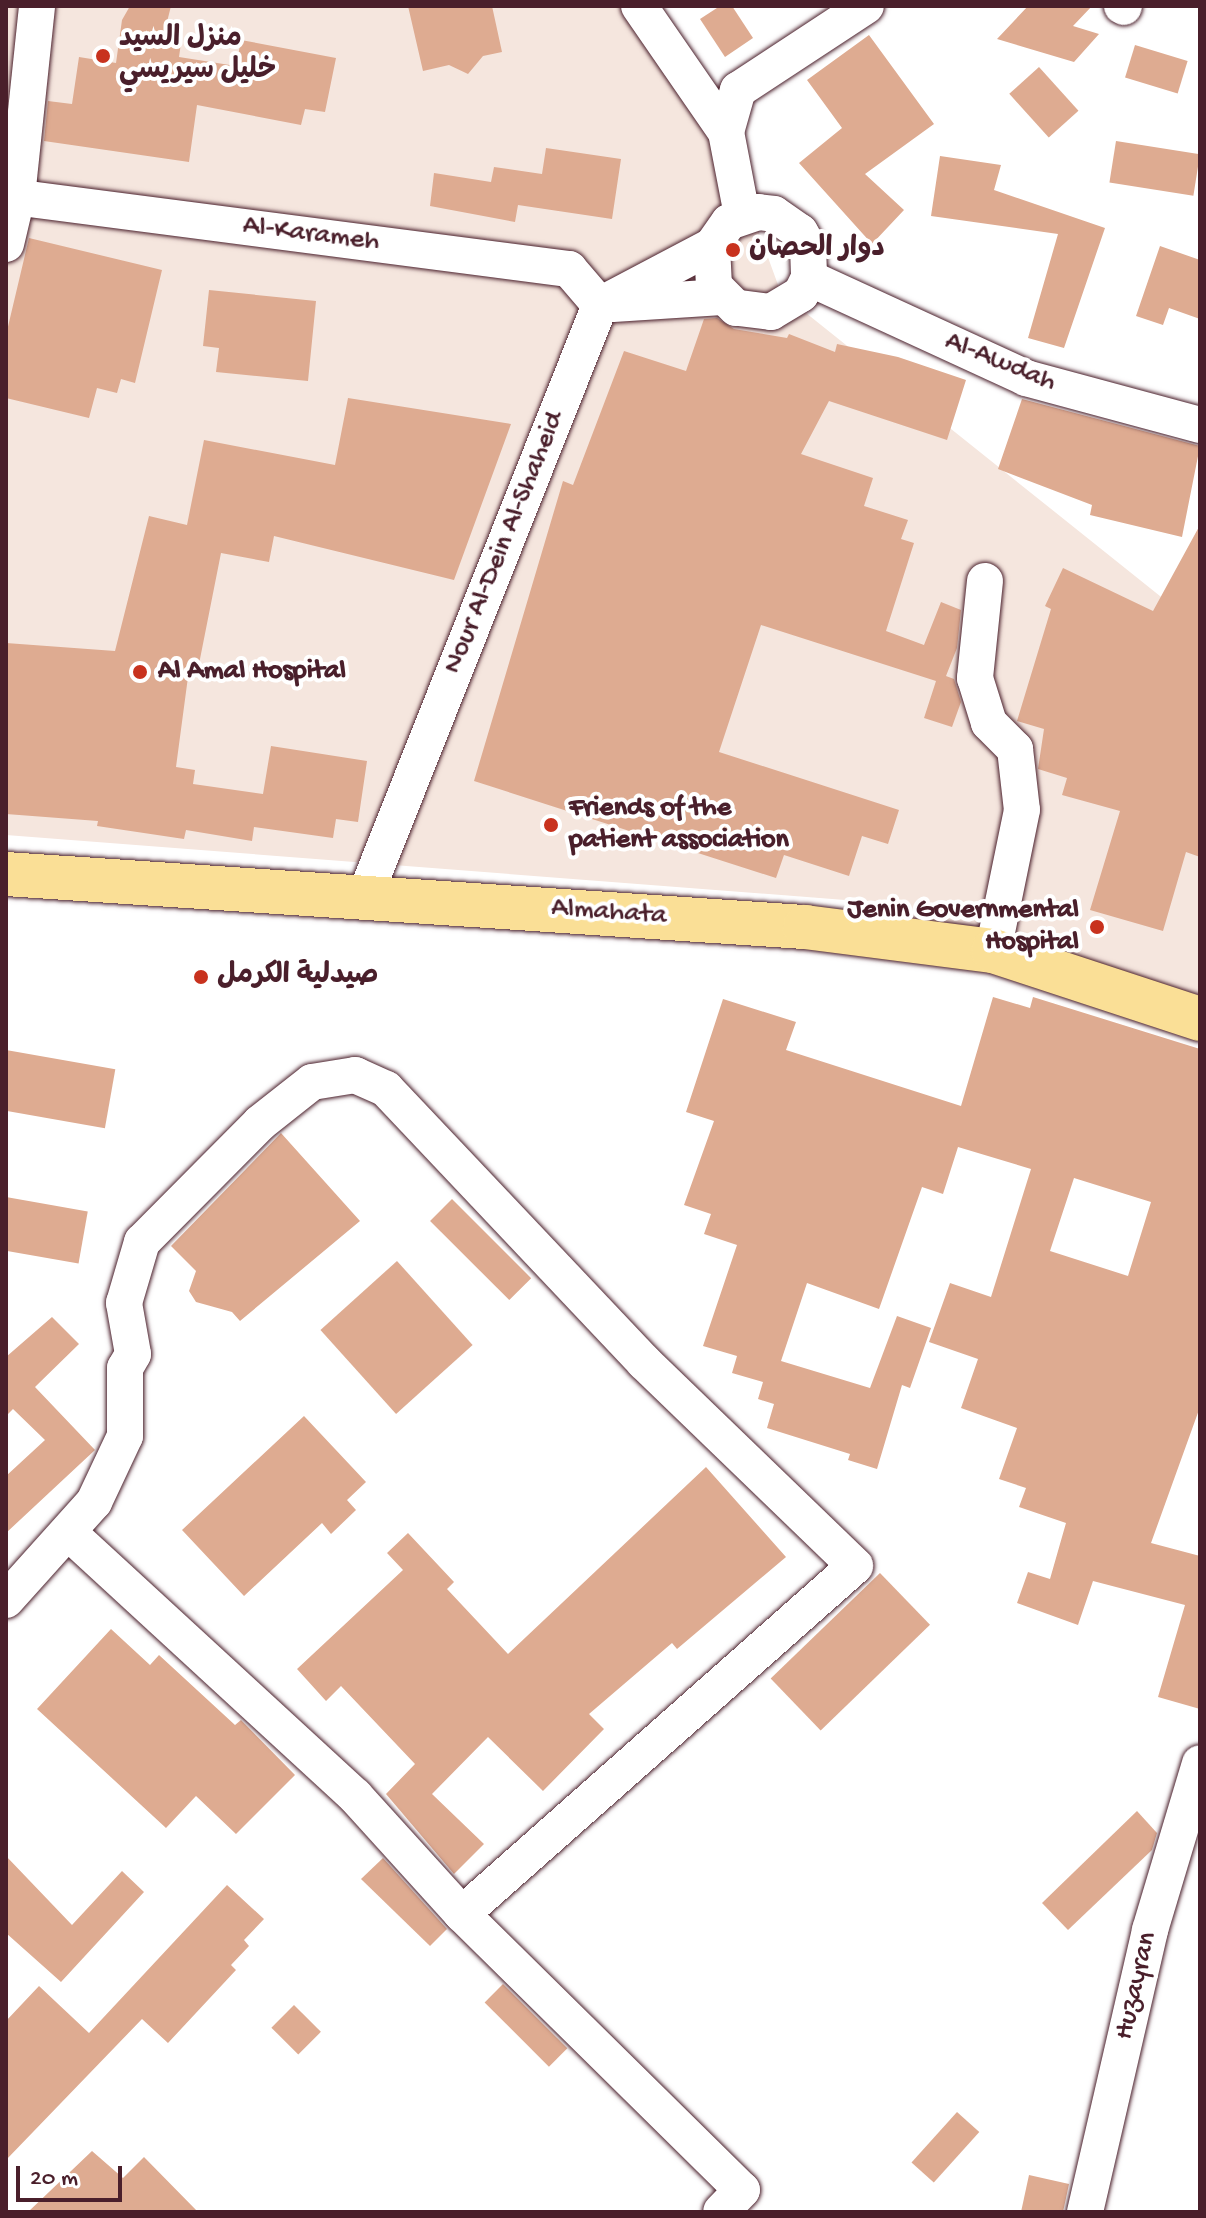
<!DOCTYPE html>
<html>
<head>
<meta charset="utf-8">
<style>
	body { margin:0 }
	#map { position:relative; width:1206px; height:2218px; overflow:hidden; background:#fff; font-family:"Gochi Hand","Playpen Sans Arabic",sans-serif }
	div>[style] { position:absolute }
	.built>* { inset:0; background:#f5e6de }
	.building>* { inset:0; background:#deab91; transform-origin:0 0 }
	.roads { filter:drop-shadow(0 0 2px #4a1f2b) drop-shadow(0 0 2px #4a1f2b) }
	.minor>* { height:36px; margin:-18px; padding:0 18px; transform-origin:18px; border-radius:18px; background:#fff }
	.major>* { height:44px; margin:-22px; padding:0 22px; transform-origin:22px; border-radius:22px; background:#fadf96 }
	.dots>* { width:22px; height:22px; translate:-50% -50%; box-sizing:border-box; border:4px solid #fff; border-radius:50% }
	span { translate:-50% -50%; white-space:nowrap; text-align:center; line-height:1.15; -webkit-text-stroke:8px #fff; paint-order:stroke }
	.poi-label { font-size:28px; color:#4a1f2b; font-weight:700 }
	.left { translate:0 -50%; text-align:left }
	.right { translate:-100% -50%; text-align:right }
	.street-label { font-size:28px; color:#4a1f2b }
	.frame { position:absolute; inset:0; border:8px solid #4a1f2b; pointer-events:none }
	.scale { position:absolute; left:16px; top:2166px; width:106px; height:36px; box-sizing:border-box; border:4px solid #4a1f2b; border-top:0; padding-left:10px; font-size:24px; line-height:28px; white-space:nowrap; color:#4a1f2b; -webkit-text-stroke:6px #fff; paint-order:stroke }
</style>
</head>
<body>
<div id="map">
	<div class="built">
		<i style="clip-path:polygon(6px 6px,647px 6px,708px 93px,781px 293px,1200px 628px,1200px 995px,845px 900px,6px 835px)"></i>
	</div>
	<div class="building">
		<i style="clip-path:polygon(130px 6px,171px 6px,166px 26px,183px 29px,179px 57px,236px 66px,241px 40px,336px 58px,325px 112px,305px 109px,301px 125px,197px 105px,189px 162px,44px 141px,48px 101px,72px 104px,79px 57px,116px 63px,122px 20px)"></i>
		<i style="clip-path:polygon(408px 6px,492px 6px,502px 52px,483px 56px,468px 74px,449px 65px,423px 71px)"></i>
		<i style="clip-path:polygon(720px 6px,732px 6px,753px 38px,725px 57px,700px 19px)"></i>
		<i style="clip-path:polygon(1028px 6px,1092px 6px,1073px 26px,1099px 34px,1074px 62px,997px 39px)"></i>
		<i style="clip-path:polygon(869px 35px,934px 124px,865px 174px,904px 210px,872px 244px,799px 163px,842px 128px,807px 80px)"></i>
		<i style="left:1135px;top:45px;width:55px;height:34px;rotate:17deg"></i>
		<i style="left:1039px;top:67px;width:59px;height:40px;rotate:48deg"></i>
		<i style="left:1116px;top:141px;width:85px;height:42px;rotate:9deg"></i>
		<i style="clip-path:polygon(546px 148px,621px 159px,612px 219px,518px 205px,515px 222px,430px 206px,434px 173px,491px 182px,494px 167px,542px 174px)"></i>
		<i style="clip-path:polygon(940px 156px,1001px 165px,994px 190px,1105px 228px,1064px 348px,1028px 338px,1058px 234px,931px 216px)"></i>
		<i style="clip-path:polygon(29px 238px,162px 270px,135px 383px,121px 379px,117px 393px,97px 388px,89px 418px,6px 398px,6px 335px)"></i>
		<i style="clip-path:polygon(1160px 246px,1200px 260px,1200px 319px,1169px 308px,1163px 325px,1136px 316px)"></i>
		<i style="clip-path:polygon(209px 290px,316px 301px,308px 381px,216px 372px,219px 348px,203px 346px)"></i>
		<i style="clip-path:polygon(717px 318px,734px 329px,787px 338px,789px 334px,835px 352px,837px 344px,898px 357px,966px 380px,947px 440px,829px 401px,801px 454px,873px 478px,864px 506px,908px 520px,901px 539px,914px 543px,886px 631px,924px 645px,941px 602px,961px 610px,957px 648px,946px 676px,954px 679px,961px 702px,952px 727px,924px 718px,936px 681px,761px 625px,719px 752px,899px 810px,888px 844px,862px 836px,849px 876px,784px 855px,776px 878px,474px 781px,563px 481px,573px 485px,624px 351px,686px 371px,704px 319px)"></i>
		<i style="clip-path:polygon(348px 398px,511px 424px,454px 580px,274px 536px,269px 562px,221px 553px,199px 664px,190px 662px,176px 767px,195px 770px,193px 784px,263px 794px,271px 746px,367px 761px,358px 822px,336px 819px,333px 838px,254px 827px,252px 841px,186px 830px,184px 839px,97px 826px,98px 821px,6px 814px,6px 643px,115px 651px,149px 516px,187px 525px,204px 440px,335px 465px)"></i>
		<i style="clip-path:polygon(1022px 399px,1200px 446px,1182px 537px,1090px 515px,1092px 505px,998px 469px)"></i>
		<i style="clip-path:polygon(1200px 525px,1200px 857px,1186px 852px,1163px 931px,1090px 910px,1120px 811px,1062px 795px,1067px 778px,1038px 769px,1044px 729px,1017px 721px,1051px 609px,1045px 606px,1063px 568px,1153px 611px)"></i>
		<i style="clip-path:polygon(evenodd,993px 997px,1030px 1008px,1033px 997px,1200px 1049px,1200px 1407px,1151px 1543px,1200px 1556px,1200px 1709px,1158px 1697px,1185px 1605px,1093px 1581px,1078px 1625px,1017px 1603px,1028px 1572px,1050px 1579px,1066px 1523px,1019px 1507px,1026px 1488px,999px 1479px,1017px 1428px,961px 1408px,978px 1359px,929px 1342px,950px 1283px,991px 1297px,1031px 1169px,958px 1147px,943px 1194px,922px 1187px,879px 1309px,807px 1283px,781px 1361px,870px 1388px,897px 1316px,931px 1328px,910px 1388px,902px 1385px,877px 1469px,848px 1460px,850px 1454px,767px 1428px,774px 1404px,758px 1399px,763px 1382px,732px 1373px,737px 1356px,703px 1346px,737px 1245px,704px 1234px,711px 1214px,684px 1205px,714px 1121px,686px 1112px,723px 999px,796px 1022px,786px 1050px,961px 1106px,993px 997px,1074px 1178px,1151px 1202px,1128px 1276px,1050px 1251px,1074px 1178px)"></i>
		<i style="left:6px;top:1050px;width:111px;height:60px;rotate:10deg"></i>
		<i style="clip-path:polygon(281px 1133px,360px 1221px,240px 1321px,232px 1312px,196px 1302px,189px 1291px,196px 1271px,171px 1246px)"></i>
		<i style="left:6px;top:1197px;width:83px;height:53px;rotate:10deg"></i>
		<i style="left:452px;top:1199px;width:112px;height:31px;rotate:45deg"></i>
		<i style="left:397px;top:1261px;width:113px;height:103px;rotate:48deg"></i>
		<i style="clip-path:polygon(52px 1317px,79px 1344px,35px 1387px,95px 1450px,6px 1533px,6px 1476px,45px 1440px,13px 1409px,6px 1416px,6px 1357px)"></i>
		<i style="clip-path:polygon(304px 1416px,366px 1482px,347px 1500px,356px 1510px,331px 1534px,322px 1523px,244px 1596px,182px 1530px)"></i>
		<i style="clip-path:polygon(706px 1467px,786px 1557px,677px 1649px,672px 1643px,589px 1714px,604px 1729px,543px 1791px,488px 1737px,432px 1794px,484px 1844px,454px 1874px,386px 1794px,415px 1764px,341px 1686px,326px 1701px,297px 1669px,403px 1570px,387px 1553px,408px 1533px,454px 1582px,447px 1589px,508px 1654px)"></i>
		<i style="left:880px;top:1573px;width:72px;height:152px;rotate:46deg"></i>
		<i style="clip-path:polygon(111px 1629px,150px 1665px,159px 1655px,235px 1725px,241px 1720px,295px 1775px,236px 1834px,196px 1796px,166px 1828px,37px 1709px)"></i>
		<i style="clip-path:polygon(1137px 1811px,1157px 1833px,1152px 1850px,1068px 1930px,1042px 1903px)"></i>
		<i style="clip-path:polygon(6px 1856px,72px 1925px,122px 1871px,144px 1892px,61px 1982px,6px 1933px)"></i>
		<i style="clip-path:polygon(383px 1858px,447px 1929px,430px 1946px,361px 1879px)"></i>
		<i style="clip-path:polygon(227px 1885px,264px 1919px,244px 1940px,249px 1946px,231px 1965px,236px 1970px,168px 2043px,142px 2019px,6px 2160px,6px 2021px,39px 1986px,89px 2033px)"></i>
		<i style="left:503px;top:1984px;width:91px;height:26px;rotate:45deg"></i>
		<i style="left:294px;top:2005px;width:38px;height:32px;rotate:45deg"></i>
		<i style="left:957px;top:2112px;width:30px;height:68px;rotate:42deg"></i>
		<i style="clip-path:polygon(92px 2151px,123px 2178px,144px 2157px,198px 2212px,28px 2212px)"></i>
		<i style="clip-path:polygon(1029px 2175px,1069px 2184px,1063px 2212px,1021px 2212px)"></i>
	</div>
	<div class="roads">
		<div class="minor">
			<i style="left:639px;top:6px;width:153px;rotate:55.4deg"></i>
			<i style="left:726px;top:132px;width:85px;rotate:79.1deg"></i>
			<i style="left:1122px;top:6px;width:2px;rotate:27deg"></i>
			<i style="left:726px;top:132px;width:44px;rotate:-74.1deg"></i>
			<i style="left:738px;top:90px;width:153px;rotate:-33.3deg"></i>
			<i style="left:6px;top:196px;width:568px;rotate:7.39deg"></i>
			<i style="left:569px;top:269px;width:48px;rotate:49.3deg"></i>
			<i style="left:6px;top:244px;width:48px;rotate:-76.8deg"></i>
			<i style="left:17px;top:197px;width:192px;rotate:-84deg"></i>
			<i style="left:809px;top:278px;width:239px;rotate:24.7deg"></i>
			<i style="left:1026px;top:378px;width:180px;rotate:15.1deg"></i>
			<i style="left:613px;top:304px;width:109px;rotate:-3.7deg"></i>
			<i style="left:600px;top:305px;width:127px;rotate:-27.8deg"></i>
			<i style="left:712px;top:246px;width:29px;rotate:-55deg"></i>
			<i style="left:729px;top:222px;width:31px;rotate:-19deg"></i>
			<i style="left:758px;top:212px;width:16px;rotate:7deg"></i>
			<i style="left:774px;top:214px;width:32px;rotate:35deg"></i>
			<i style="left:800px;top:232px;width:16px;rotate:60deg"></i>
			<i style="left:808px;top:246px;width:32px;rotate:88deg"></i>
			<i style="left:809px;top:278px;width:18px;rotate:117deg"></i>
			<i style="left:801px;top:294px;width:35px;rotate:149deg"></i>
			<i style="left:771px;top:312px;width:35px;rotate:-173deg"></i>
			<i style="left:736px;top:308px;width:31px;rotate:-135deg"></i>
			<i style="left:714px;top:286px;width:40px;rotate:-92.9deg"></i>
			<i style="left:985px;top:581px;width:98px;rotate:95.9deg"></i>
			<i style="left:975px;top:678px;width:47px;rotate:72.7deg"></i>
			<i style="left:989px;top:723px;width:37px;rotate:45deg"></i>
			<i style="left:1015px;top:749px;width:61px;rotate:83.5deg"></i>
			<i style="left:1022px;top:810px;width:144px;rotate:101.6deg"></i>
			<i style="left:365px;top:896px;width:636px;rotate:-68.32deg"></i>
			<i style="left:69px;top:1533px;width:389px;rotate:42.6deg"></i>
			<i style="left:355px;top:1796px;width:159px;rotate:47.8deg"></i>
			<i style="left:6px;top:1600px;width:132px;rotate:-48.1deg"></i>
			<i style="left:94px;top:1502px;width:73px;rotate:-64.8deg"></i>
			<i style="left:125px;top:1436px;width:68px;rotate:-90deg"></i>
			<i style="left:125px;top:1368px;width:16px;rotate:-60deg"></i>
			<i style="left:133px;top:1354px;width:52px;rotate:-100deg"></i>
			<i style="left:124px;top:1303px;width:64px;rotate:-73.6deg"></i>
			<i style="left:142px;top:1242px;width:168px;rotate:-45.2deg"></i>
			<i style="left:260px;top:1123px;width:66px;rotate:-38.3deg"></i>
			<i style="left:312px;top:1082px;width:44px;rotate:-9.2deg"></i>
			<i style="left:355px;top:1075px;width:34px;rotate:24deg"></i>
			<i style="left:386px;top:1089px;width:376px;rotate:46.6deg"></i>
			<i style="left:644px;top:1362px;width:293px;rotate:44deg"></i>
			<i style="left:855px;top:1566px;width:525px;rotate:138.48deg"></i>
			<i style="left:462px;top:1914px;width:393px;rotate:44.6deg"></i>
			<i style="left:742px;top:2190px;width:30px;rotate:134deg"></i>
			<i style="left:1085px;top:2212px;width:289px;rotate:-77deg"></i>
			<i style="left:1150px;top:1930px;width:174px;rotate:-73.3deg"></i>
		</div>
		<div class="major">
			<i style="left:6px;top:874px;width:801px;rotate:3.8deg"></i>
			<i style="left:805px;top:927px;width:190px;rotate:7.3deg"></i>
			<i style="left:993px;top:951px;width:218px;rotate:18.2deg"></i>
		</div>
	</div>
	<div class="dots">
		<i style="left:103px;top:56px;background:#c8321e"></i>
		<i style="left:733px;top:250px;background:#c8321e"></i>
		<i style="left:140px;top:672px;background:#c8321e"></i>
		<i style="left:551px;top:825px;background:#c8321e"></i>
		<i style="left:1097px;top:927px;background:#c8321e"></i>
		<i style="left:201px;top:977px;background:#c8321e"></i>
	</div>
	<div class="poi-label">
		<span class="left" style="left:119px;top:56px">منزل السيد<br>خليل سيريسي</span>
		<span class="left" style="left:749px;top:250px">دوار الحصان</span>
		<span class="left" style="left:158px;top:672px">Al Amal Hospital</span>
		<span class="left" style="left:569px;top:825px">Friends of the<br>patient association</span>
		<span class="right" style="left:1079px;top:927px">Jenin Governmental<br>Hospital</span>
		<span class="left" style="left:217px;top:977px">صيدلية الكرمل</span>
	</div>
	<div class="street-label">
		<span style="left:311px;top:235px;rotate:7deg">Al-Karameh</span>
		<span style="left:1000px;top:363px;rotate:22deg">Al-Awdah</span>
		<span style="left:505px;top:543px;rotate:-68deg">Nour Al-Dein Al-Shaheid</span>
		<span style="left:609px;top:913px;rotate:4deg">Almahata</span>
		<span style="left:1137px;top:1986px;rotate:-77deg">Huzayran</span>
	</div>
	<div class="frame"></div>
	<div class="scale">20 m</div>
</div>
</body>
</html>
